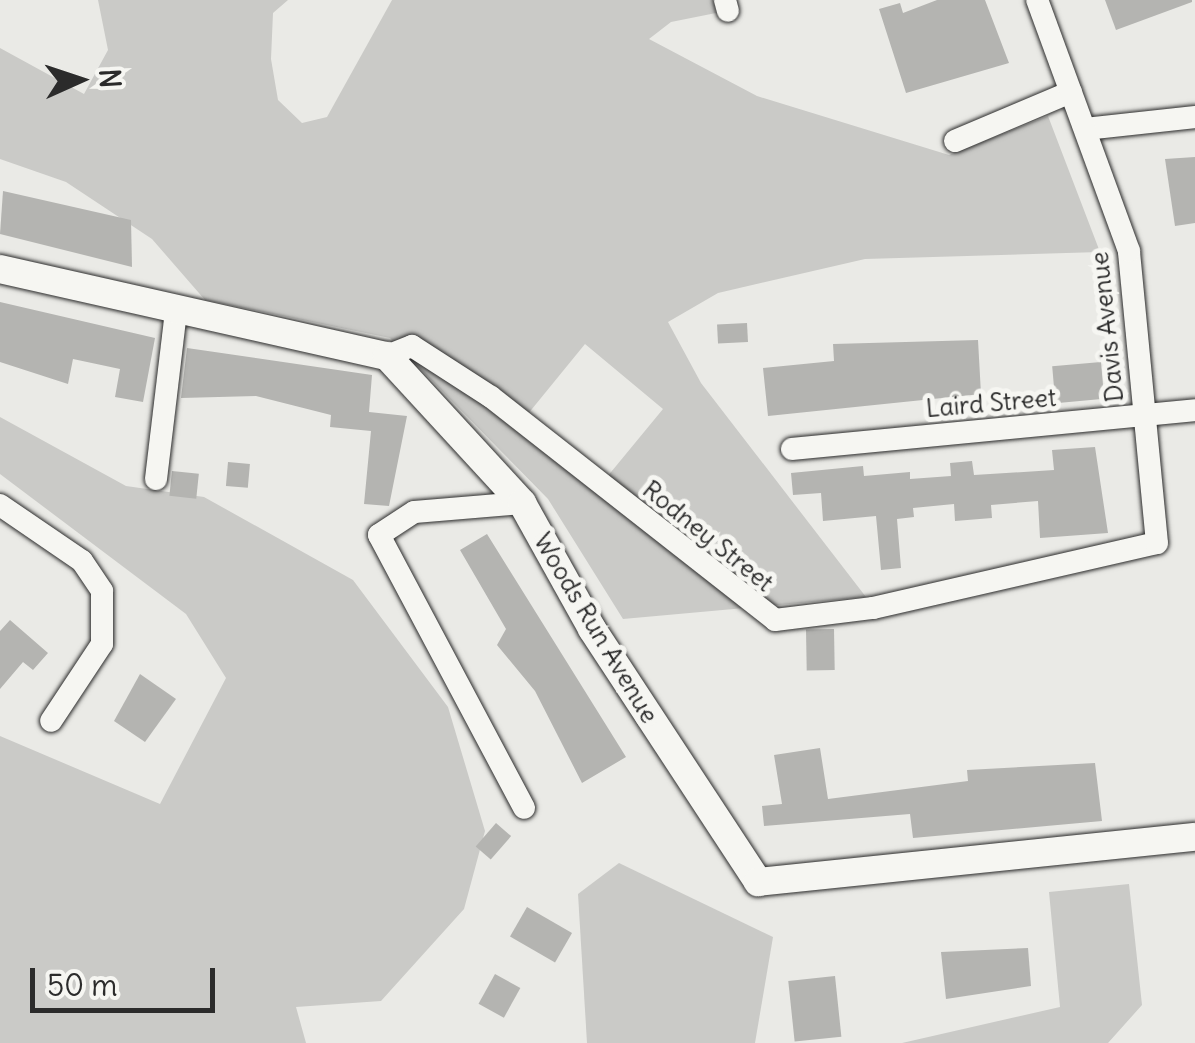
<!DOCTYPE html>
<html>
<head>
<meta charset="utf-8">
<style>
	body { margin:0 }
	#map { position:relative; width:1195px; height:1043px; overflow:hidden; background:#eaeae6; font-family:Delius,sans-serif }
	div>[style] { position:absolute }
	.green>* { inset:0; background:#cacac7 }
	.building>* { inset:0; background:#b4b4b1; transform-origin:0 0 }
	.roads { filter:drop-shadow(0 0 2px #2b2b2b) drop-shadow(0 0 2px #2b2b2b) }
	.minor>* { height:22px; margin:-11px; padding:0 11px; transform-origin:11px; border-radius:11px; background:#f6f6f2 }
	.tertiary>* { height:28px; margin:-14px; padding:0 14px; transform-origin:14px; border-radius:14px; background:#f6f6f2 }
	span { translate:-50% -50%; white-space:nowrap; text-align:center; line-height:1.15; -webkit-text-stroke:10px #f6f6f2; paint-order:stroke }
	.street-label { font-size:25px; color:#2b2b2b }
	.north { position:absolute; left:30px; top:30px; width:100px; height:100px; -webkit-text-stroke:8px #f6f6f2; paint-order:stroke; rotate:87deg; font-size:28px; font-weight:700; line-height:40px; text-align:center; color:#2b2b2b }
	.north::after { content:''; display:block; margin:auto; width:35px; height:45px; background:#2b2b2b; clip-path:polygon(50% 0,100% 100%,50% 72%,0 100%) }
	.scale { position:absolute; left:30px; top:968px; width:185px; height:45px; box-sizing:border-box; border:5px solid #2b2b2b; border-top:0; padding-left:12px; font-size:30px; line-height:35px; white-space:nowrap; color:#2b2b2b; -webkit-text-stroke:8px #f6f6f2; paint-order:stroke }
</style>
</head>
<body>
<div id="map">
	<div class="green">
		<i style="clip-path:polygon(evenodd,98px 0,288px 0,273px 13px,271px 59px,278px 100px,302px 123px,327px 117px,392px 0,713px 0,716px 13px,671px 22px,649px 39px,757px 96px,949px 155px,1048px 116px,1100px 252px,865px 259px,718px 293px,668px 322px,701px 383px,866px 597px,623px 619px,548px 499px,390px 338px,205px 300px,152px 239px,66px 182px,0 159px,0 48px,84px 94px,108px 50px,98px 0,585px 344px,663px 409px,602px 483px,523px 420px,585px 344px)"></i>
		<i style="clip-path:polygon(0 417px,126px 486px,204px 497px,353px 580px,448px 707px,485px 831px,464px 909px,381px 1001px,296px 1007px,306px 1043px,0 1043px,0 736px,160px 804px,226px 678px,186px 614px,0 474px)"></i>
		<i style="clip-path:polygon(619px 863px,773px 937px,755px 1043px,587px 1043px,578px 894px)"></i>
		<i style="clip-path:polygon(1129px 884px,1142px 1005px,1108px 1043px,902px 1043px,1060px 1007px,1049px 892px)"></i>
	</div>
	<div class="building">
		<i style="clip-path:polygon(937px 0,985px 0,1009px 63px,906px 93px,879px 9px,900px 3px,903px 13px)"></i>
		<i style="clip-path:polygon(1105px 0,1192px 0,1192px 2px,1116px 30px)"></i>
		<i style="clip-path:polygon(1195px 157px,1195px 223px,1175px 226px,1165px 159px)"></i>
		<i style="clip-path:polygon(3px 191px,131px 220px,132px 267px,0 234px)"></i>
		<i style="clip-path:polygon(0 302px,155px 338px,143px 402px,115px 397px,120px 369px,73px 359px,68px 384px,0 362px)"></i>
		<i style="left:747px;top:323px;width:19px;height:30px;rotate:87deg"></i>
		<i style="clip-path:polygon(978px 340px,981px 394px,768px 416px,763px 368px,834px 361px,833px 344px)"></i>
		<i style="clip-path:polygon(187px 348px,372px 375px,369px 412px,407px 416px,389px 506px,364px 504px,371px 431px,330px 427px,331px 415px,256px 396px,181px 398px)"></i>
		<i style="left:1101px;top:362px;width:37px;height:49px;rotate:85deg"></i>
		<i style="clip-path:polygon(1095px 447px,1108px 533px,1040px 538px,1038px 501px,991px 505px,992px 518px,955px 521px,954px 504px,913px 508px,914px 517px,897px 519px,901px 568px,881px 570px,876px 516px,823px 521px,821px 493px,793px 495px,791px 473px,863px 466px,864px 476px,910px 472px,910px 479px,951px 476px,950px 463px,972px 461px,974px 475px,1054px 470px,1052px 450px)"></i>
		<i style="left:228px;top:462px;width:22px;height:24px;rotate:5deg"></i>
		<i style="left:172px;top:471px;width:27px;height:25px;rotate:6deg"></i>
		<i style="clip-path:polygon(487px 534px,626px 757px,582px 783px,535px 691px,497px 645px,506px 629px,460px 550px)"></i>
		<i style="clip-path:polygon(10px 620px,48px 653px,33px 670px,23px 662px,0 689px,0 631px)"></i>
		<i style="left:834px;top:629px;width:41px;height:28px;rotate:89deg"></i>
		<i style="clip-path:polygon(140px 674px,176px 699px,145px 742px,114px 721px)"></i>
		<i style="clip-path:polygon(820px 748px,828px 799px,968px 781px,967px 770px,1095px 763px,1102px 821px,913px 838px,910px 814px,764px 826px,762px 806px,782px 804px,774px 755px)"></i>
		<i style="left:496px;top:823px;width:20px;height:31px;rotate:41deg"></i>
		<i style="left:527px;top:907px;width:52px;height:34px;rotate:30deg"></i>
		<i style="clip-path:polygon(1028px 948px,1031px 986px,946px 999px,941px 952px)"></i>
		<i style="left:495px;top:974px;width:29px;height:34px;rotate:29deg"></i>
		<i style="left:835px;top:976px;width:61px;height:47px;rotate:84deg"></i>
	</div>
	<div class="roads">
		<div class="minor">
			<i style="left:725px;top:0;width:11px;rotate:75deg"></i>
			<i style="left:1085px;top:129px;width:111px;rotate:-6.2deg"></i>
			<i style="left:955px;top:141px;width:126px;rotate:-22.9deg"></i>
			<i style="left:387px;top:356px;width:27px;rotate:-22deg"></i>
			<i style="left:412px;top:346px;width:94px;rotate:32.8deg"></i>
			<i style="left:491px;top:397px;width:361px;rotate:38.1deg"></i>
			<i style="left:775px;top:620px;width:99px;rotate:-7deg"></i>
			<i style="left:873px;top:608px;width:291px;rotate:-12.9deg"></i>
			<i style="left:1157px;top:543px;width:293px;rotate:-95.5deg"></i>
			<i style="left:1129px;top:251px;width:267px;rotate:-110.1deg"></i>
			<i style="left:792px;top:449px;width:405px;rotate:-5.5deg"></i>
			<i style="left:156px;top:479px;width:169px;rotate:-83.2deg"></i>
			<i style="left:522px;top:503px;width:108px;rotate:175.2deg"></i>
			<i style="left:414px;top:512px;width:42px;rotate:146.7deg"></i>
			<i style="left:379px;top:535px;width:309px;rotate:62deg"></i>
			<i style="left:0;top:505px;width:99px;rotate:34.3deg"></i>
			<i style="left:82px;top:561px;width:36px;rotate:56deg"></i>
			<i style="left:102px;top:591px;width:53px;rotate:90deg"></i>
			<i style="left:102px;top:644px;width:92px;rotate:123.5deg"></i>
		</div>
		<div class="tertiary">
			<i style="left:0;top:269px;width:397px;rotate:12.7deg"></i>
			<i style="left:387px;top:356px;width:200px;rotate:47.4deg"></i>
			<i style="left:522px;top:503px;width:144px;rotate:60.9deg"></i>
			<i style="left:592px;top:629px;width:303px;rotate:56.7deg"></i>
			<i style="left:758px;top:882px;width:439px;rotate:-5.9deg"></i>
		</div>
	</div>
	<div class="street-label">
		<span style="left:1107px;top:327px;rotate:-96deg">Davis Avenue</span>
		<span style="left:991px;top:403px;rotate:-5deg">Laird Street</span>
		<span style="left:708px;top:536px;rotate:39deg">Rodney Street</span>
		<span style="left:596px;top:628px;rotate:59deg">Woods Run Avenue</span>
	</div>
	<div class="north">N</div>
	<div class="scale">50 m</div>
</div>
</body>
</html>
